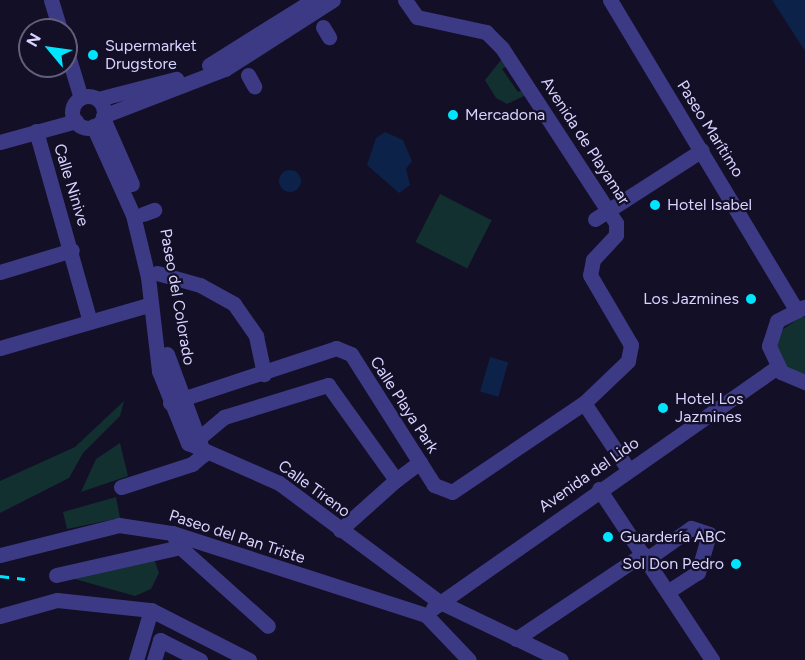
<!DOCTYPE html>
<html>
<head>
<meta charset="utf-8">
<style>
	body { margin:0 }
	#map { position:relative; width:805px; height:660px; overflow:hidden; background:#130f26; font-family:Figtree,sans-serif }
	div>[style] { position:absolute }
	.green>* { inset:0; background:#12302f; transform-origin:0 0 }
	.water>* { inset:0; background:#0c2248; transform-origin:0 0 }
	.round { border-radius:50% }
	.minor>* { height:15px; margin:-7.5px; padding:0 7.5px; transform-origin:7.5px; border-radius:7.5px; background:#3d3a85 }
	.minor>.ring { margin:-7.5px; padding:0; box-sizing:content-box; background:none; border:15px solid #3d3a85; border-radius:50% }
	.rail>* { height:3px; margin-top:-1.5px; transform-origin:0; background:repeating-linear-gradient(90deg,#00e5ff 0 9px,transparent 0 17px) }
	.dots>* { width:16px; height:16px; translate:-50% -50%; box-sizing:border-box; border:3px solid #130f26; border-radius:50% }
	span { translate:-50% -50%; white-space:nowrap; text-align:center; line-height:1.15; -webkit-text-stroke:4.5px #130f26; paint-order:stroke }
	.poi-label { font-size:16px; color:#d9d4ff }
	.left { translate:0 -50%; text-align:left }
	.right { translate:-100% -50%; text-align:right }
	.street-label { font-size:16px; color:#d9d4ff }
	.north { position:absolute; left:18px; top:18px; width:60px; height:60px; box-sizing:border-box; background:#130f26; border:2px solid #625e7d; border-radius:50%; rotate:299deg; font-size:16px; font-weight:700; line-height:24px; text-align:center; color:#d9d4ff }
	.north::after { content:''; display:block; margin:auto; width:21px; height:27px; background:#00e5ff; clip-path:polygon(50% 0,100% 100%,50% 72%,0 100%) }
</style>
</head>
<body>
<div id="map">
	<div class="green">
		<i style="clip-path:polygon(501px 60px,509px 65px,502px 69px,518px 92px,524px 89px,524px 96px,507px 104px,496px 98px,485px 80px)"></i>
		<i style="left:440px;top:194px;width:58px;height:54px;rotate:27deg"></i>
		<i style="clip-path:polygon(801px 317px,805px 317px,805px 377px,786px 369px,777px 346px,782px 330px)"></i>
		<i style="clip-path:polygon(124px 401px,120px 416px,83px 453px,69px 478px,0 513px,0 481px,75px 447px)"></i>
		<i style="clip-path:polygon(120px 443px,128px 476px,81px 492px,96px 459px)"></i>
		<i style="clip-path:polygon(116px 497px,120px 518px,67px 529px,63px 512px)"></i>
		<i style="clip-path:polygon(153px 556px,159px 573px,151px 589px,135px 596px,71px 578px)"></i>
	</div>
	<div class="water">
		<i style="clip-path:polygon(772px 0,805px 0,805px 51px)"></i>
		<i style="clip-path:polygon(385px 132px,403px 140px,412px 161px,406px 169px,410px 185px,399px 193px,367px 165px,376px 138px)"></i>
		<i class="round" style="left:279px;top:170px;width:22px;height:22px"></i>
		<i style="left:490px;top:357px;width:19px;height:36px;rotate:16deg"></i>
	</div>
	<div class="minor">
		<i style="left:51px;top:0;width:31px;rotate:73deg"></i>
		<i style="left:405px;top:0;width:21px;rotate:55deg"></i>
		<i style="left:417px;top:17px;width:71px;rotate:12.3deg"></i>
		<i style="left:486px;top:32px;width:23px;rotate:45deg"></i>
		<i style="left:502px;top:48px;width:209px;rotate:56.9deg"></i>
		<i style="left:616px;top:223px;width:12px;rotate:90deg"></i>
		<i style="left:616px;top:235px;width:34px;rotate:133deg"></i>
		<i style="left:593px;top:260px;width:15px;rotate:101deg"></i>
		<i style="left:590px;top:275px;width:81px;rotate:59.6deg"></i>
		<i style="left:631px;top:345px;width:16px;rotate:101deg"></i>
		<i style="left:628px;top:361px;width:61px;rotate:136.3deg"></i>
		<i style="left:584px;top:403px;width:79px;rotate:56.3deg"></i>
		<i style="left:610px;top:0;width:361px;rotate:59deg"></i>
		<i style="left:323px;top:27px;width:12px;rotate:59deg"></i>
		<i style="left:66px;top:49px;width:51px;rotate:73deg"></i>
		<i style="left:209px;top:65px;width:123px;rotate:-32deg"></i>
		<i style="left:248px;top:75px;width:13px;rotate:61deg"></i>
		<i class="ring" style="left:72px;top:96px;width:17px;height:17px"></i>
		<i style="left:98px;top:99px;width:81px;rotate:-14.4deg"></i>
		<i style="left:103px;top:116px;width:131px;rotate:-21.1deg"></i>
		<i style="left:225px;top:69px;width:128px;rotate:-32.6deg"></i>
		<i style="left:103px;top:118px;width:72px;rotate:66.3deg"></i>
		<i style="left:93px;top:126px;width:98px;rotate:65.8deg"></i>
		<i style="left:133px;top:215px;width:64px;rotate:76.4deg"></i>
		<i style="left:148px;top:277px;width:95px;rotate:83.3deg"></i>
		<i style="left:159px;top:371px;width:78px;rotate:68.1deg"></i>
		<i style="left:188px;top:443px;width:99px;rotate:23.7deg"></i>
		<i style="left:279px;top:483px;width:198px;rotate:36.6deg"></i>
		<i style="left:438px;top:601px;width:136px;rotate:25.6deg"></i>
		<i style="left:36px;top:131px;width:198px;rotate:74.2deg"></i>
		<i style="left:0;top:142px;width:79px;rotate:-15.4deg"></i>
		<i style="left:143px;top:214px;width:12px;rotate:-20deg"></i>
		<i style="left:595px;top:219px;width:127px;rotate:-32.8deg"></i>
		<i style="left:0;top:272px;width:75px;rotate:-17deg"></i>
		<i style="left:157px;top:273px;width:45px;rotate:15.6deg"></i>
		<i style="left:200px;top:285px;width:39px;rotate:29deg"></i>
		<i style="left:234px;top:304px;width:39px;rotate:55deg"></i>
		<i style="left:256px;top:336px;width:39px;rotate:78deg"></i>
		<i style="left:804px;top:307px;width:30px;rotate:153deg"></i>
		<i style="left:777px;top:321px;width:26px;rotate:108deg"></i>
		<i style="left:769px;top:346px;width:29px;rotate:65deg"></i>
		<i style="left:781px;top:372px;width:26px;rotate:23deg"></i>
		<i style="left:0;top:348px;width:157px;rotate:-16.2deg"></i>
		<i style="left:167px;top:354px;width:107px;rotate:69.7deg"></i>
		<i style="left:170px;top:403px;width:175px;rotate:-18.3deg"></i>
		<i style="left:336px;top:348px;width:16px;rotate:22deg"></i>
		<i style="left:351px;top:354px;width:155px;rotate:57.6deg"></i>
		<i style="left:434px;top:485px;width:19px;rotate:21deg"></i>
		<i style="left:452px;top:492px;width:159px;rotate:-34deg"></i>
		<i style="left:199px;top:438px;width:33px;rotate:-40deg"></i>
		<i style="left:224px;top:417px;width:109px;rotate:-17.1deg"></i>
		<i style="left:328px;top:385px;width:117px;rotate:54.4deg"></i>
		<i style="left:396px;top:480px;width:30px;rotate:-37deg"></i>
		<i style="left:121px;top:487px;width:75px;rotate:-17.9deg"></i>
		<i style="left:192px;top:464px;width:16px;rotate:-40deg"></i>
		<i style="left:599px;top:489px;width:205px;rotate:56.5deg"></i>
		<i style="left:340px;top:530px;width:75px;rotate:-41.8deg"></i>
		<i style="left:172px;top:533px;width:16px;rotate:60deg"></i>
		<i style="left:180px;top:547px;width:118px;rotate:41.9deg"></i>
		<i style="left:0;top:555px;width:123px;rotate:-14.1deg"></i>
		<i style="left:119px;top:525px;width:54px;rotate:8.6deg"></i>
		<i style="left:172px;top:533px;width:267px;rotate:17.9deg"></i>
		<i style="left:426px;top:615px;width:62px;rotate:46.3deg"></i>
		<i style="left:647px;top:559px;width:54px;rotate:-35.2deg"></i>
		<i style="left:691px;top:528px;width:19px;rotate:18deg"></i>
		<i style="left:709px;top:534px;width:40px;rotate:106deg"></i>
		<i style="left:698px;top:572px;width:35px;rotate:147deg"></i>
		<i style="left:56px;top:575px;width:127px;rotate:-12.7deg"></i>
		<i style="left:433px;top:608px;width:420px;rotate:-35deg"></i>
		<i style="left:0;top:616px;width:59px;rotate:-15.7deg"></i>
		<i style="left:57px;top:600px;width:95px;rotate:6.1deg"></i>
		<i style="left:151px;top:610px;width:110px;rotate:27deg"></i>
		<i style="left:516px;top:639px;width:153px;rotate:-33.8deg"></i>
		<i style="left:136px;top:660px;width:52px;rotate:-73.3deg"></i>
		<i style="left:154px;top:660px;width:21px;rotate:-73deg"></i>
		<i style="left:160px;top:640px;width:45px;rotate:26.6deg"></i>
	</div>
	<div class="rail">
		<i style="left:0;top:576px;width:25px;rotate:7deg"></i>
	</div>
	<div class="dots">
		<i style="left:93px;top:55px;background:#00e5ff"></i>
		<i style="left:453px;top:115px;background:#00e5ff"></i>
		<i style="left:655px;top:205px;background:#00e5ff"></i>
		<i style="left:751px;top:299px;background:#00e5ff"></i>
		<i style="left:663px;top:408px;background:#00e5ff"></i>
		<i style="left:608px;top:537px;background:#00e5ff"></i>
		<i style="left:736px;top:564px;background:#00e5ff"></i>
	</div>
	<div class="poi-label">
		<span class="left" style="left:105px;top:55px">Supermarket<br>Drugstore</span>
		<span class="left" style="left:465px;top:115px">Mercadona</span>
		<span class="left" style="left:667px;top:205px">Hotel Isabel</span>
		<span class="right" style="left:739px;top:299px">Los Jazmines</span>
		<span class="left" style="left:675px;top:408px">Hotel Los<br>Jazmines</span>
		<span class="left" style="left:620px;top:537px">Guardería ABC</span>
		<span class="right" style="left:724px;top:564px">Sol Don Pedro</span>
	</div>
	<div class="street-label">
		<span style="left:710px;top:129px;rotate:58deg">Paseo Marítimo</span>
		<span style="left:585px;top:141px;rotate:57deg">Avenida de Playamar</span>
		<span style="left:71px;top:185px;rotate:73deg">Calle Ninive</span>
		<span style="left:177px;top:297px;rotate:80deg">Paseo del Colorado</span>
		<span style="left:404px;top:405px;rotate:57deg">Calle Playa Park</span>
		<span style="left:589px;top:475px;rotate:-35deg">Avenida del Lido</span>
		<span style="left:314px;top:489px;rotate:36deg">Calle Tireno</span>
		<span style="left:237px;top:537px;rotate:18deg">Paseo del Pan Triste</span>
	</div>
	<div class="north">N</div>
</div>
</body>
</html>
